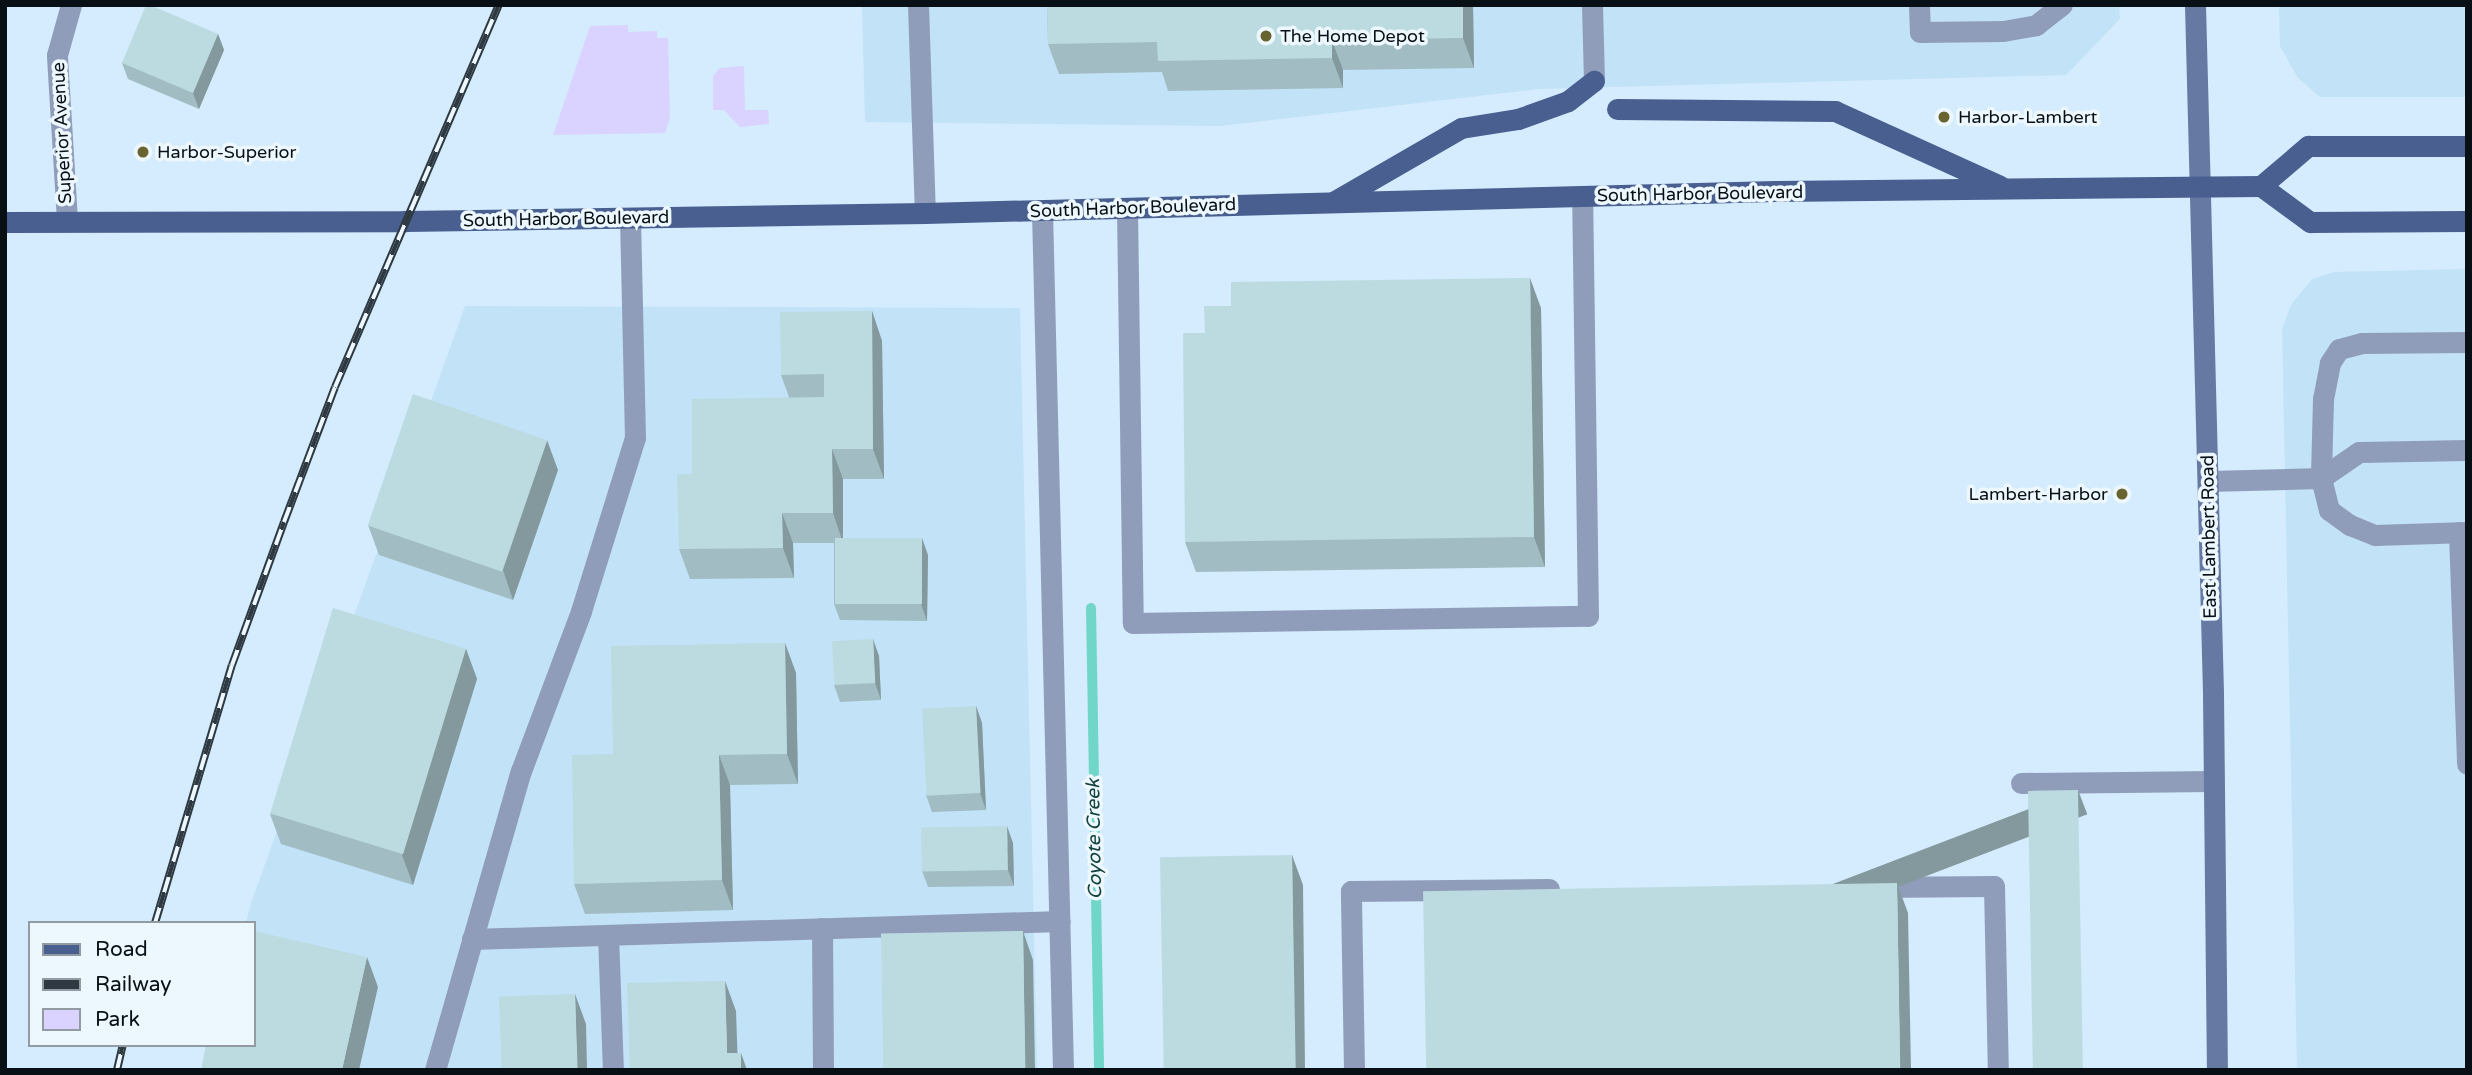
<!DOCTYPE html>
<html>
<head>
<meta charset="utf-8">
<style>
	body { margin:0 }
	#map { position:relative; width:2472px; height:1075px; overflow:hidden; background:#d4ecfd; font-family:"Varela Round",sans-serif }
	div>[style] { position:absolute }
	.built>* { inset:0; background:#c2e2f7 }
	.green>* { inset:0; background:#dad3ff }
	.stream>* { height:10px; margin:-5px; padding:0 5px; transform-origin:5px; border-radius:5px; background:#70d6c8 }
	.lane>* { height:21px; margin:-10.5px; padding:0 10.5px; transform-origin:10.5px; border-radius:10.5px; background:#909dba }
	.street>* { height:21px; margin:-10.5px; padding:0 10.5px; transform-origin:10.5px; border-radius:10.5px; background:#909dba }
	.secondary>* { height:21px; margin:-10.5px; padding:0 10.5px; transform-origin:10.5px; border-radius:10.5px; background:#6679a2 }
	.primary>* { height:21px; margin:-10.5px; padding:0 10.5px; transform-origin:10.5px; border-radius:10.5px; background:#495f90 }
	.rail>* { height:8px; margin-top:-4px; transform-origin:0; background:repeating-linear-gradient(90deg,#edf7fe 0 16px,#2e3941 0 32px); box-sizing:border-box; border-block:2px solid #2e3941 }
	.wall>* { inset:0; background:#a1bcc2 }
	.shaded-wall>* { inset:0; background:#83999e; transform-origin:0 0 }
	.building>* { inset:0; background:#bbdbe1; transform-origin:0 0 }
	.dots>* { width:19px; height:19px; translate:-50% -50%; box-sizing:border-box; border:4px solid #edf7fe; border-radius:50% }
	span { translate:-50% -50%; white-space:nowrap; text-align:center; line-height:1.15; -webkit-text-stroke:7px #edf7fe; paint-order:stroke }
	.poi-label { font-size:18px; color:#081016 }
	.left { translate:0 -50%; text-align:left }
	.right { translate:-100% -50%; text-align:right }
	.street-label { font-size:18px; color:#081016 }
	.water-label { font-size:19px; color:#14433d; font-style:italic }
	.frame { position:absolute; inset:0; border:7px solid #081016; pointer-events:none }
	.legend { position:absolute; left:28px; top:921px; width:228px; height:126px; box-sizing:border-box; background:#edf7fe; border:2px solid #919ba1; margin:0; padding:9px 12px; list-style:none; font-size:21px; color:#081016 }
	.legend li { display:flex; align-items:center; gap:14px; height:35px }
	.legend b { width:35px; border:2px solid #919ba1 }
</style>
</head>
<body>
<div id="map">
	<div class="built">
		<i style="clip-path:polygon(862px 5px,2119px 5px,2120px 19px,2066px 75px,1538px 89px,1220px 126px,865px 122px)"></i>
		<i style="clip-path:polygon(2279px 5px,2467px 5px,2467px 97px,2320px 97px,2298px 78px,2280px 46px)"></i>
		<i style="clip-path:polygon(2467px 269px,2467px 1070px,2297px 1070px,2282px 329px,2291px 305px,2312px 279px,2334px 272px)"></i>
		<i style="clip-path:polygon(465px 306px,1020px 308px,1037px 1070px,211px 1070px,254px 1045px,254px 923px,246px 923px,250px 906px)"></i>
	</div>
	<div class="green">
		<i style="clip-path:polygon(628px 25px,628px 32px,657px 31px,657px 38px,668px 38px,670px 118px,665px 133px,553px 135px,590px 26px)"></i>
		<i style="clip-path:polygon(744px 66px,745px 110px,768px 110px,769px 124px,740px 127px,724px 110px,713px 110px,713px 76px,720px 68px)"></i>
	</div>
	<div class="stream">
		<i style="left:1091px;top:608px;width:462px;rotate:89deg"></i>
	</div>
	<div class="lane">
		<i style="left:918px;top:5px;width:208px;rotate:88.1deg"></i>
		<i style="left:1592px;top:5px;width:76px;rotate:88.5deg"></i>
		<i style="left:1919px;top:5px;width:27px;rotate:88deg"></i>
		<i style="left:1920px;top:32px;width:83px;rotate:-0.7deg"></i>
		<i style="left:2003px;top:31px;width:34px;rotate:-10deg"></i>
		<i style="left:2036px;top:25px;width:33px;rotate:-38deg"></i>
		<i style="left:1127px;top:208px;width:415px;rotate:89.2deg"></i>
		<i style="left:1133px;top:623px;width:455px;rotate:-0.9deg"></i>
		<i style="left:1588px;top:616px;width:419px;rotate:-90.8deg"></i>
		<i style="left:1042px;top:211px;width:859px;rotate:88.6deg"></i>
		<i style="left:2467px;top:342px;width:105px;rotate:179.5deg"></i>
		<i style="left:2362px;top:343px;width:24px;rotate:165deg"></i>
		<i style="left:2339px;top:349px;width:17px;rotate:123deg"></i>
		<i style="left:2330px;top:363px;width:37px;rotate:101deg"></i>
		<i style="left:2323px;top:399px;width:79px;rotate:91.5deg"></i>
		<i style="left:2321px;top:478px;width:46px;rotate:-34.4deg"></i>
		<i style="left:2359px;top:452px;width:108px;rotate:-1.1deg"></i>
		<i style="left:2208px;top:481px;width:113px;rotate:-1.5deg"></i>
		<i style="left:2321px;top:478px;width:33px;rotate:76deg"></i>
		<i style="left:2329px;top:510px;width:26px;rotate:36deg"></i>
		<i style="left:2350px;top:525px;width:27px;rotate:22deg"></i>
		<i style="left:2375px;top:535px;width:92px;rotate:-1.9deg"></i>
		<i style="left:2459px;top:532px;width:232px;rotate:88deg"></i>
		<i style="left:2021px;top:783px;width:192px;rotate:-0.6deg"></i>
		<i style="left:1872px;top:887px;width:122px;rotate:-0.5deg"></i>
		<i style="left:1994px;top:886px;width:184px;rotate:88.8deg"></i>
		<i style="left:822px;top:928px;width:142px;rotate:89.6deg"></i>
		<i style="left:608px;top:935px;width:135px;rotate:87.9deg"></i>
		<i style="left:472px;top:939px;width:588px;rotate:-1.75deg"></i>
		<i style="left:435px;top:1070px;width:311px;rotate:-74deg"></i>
		<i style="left:521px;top:771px;width:171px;rotate:-69.4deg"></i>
		<i style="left:581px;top:611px;width:181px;rotate:-72.7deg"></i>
		<i style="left:635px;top:438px;width:220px;rotate:-91.3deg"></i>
		<i style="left:1354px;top:1070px;width:179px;rotate:-91deg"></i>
		<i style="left:1351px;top:891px;width:198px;rotate:-0.6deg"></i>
	</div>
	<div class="street">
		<i style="left:67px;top:220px;width:165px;rotate:-93.5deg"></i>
		<i style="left:57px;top:55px;width:52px;rotate:-74.4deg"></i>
	</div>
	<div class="secondary">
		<i style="left:2195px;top:5px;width:689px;rotate:88.5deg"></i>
		<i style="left:2213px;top:694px;width:376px;rotate:89.4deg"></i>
	</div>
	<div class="primary">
		<i style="left:1617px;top:109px;width:218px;rotate:0.5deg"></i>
		<i style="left:1835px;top:111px;width:181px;rotate:24.4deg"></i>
		<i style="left:2261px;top:186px;width:62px;rotate:-40.4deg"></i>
		<i style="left:2308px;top:146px;width:159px"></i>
		<i style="left:1333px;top:202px;width:148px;rotate:-30deg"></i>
		<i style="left:1461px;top:128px;width:58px;rotate:-9deg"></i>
		<i style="left:1518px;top:119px;width:53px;rotate:-19.8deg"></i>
		<i style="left:1568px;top:101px;width:33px;rotate:-38deg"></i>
		<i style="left:5px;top:222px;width:400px;rotate:-0.1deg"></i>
		<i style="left:405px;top:221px;width:520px;rotate:-0.88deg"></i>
		<i style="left:925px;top:213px;width:850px;rotate:-1.48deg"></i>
		<i style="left:1775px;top:191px;width:486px;rotate:-0.6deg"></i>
		<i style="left:2261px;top:186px;width:61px;rotate:36.3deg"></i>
		<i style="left:2310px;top:222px;width:157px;rotate:-0.4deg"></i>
	</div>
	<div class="rail">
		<i style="left:155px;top:923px;width:269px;rotate:-73.4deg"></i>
		<i style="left:232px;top:665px;width:152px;rotate:-70deg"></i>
		<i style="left:284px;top:522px;width:144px;rotate:-69.3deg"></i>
		<i style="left:335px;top:387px;width:416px;rotate:-66.8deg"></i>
		<i style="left:117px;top:1070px;width:26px;rotate:-77deg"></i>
	</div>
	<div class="wall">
		<i style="clip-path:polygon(1047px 5px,1473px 5px,1474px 68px,1343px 70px,1343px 88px,1168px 91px,1162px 72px,1059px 74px,1048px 44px)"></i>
		<i style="clip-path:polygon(218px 34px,224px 50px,199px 109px,128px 79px,122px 63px)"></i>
		<i style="clip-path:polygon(1541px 308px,1545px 567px,1196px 572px,1185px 542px,1205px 333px)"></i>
		<i style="clip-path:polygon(872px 311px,882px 341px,884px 479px,843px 479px,843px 538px,928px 555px,927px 621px,840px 620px,834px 604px,834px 543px,793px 543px,794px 578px,690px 579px,679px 549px,692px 474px,789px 397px,781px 375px)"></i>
		<i style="clip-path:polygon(558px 470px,513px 600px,379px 555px,368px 525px)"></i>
		<i style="clip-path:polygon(785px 643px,796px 673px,798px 784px,730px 785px,733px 910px,585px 914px,574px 884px,613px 754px)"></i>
		<i style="clip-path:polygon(466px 649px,477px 679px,413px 885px,281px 844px,270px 814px)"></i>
		<i style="clip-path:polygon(879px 656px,881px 700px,840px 702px,834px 685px)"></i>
		<i style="clip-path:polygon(976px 706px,982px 723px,986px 810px,932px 812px,926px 795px)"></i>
		<i style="clip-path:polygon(1013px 843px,1014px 886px,928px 887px,922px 871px)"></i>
	</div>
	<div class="shaded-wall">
		<i style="clip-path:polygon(1463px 5px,1473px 5px,1474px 68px,1463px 38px)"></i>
		<i style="clip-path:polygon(218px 34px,224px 50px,199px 109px,193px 93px)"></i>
		<i style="clip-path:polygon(1332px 40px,1343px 70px,1343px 88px,1332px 58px)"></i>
		<i style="clip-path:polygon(1530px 278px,1541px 308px,1545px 567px,1534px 537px)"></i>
		<i style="clip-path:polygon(872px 311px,882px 341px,884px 479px,873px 449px)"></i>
		<i style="clip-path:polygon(547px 440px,558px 470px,513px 600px,503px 570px)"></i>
		<i style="clip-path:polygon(832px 449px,843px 479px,843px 543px,833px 513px)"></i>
		<i style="clip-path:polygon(782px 513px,793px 543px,794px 578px,783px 548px)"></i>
		<i style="clip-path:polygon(922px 538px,928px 555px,927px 621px,921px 604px)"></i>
		<i style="clip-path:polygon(873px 639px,879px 656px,881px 700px,875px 683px)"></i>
		<i style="clip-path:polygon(785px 643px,796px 673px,798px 784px,787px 754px)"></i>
		<i style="clip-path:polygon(466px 649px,477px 679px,413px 885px,402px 855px)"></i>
		<i style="clip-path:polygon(976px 706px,982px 723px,986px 810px,980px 793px)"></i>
		<i style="clip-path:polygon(719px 755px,730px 785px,733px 910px,722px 880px)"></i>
		<i style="left:2078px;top:790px;width:26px;height:280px;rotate:69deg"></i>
		<i style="clip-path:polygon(1007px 826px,1013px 843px,1014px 886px,1008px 870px)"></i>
		<i style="clip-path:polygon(1292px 855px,1303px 885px,1305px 1070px,1294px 1070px)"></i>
		<i style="clip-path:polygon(1897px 883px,1908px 913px,1911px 1070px,1900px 1070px)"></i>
		<i style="clip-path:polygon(1023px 931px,1033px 960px,1035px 1070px,1025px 1070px)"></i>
		<i style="clip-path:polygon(367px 957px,378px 987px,359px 1070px,342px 1070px)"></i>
		<i style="clip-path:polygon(725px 981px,736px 1011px,738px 1070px,727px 1053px)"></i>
		<i style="clip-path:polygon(575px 994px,586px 1024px,587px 1070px,577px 1070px)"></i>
		<i style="clip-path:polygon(741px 1053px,747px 1070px,741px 1070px)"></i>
	</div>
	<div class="building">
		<i style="clip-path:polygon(146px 5px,150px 5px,218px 34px,193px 93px,122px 63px)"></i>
		<i style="clip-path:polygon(1047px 5px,1463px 5px,1463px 38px,1332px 40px,1332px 58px,1158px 61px,1157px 42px,1048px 44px)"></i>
		<i style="clip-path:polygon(1530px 278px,1534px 537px,1185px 542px,1183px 333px,1205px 333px,1204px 306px,1231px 306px,1231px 282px)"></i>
		<i style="clip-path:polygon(872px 311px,873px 449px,832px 449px,833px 513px,782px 513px,783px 548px,679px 549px,677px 474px,692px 474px,692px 399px,824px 397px,824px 374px,781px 375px,780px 312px)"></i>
		<i style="left:413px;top:394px;width:142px;height:139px;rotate:19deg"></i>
		<i style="left:835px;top:538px;width:87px;height:66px"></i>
		<i style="left:333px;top:608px;width:139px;height:215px;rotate:17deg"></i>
		<i style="left:873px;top:639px;width:44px;height:41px;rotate:87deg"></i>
		<i style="clip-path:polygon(785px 643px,787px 754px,719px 755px,722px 880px,574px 884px,572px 755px,613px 754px,611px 646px)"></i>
		<i style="left:976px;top:706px;width:87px;height:54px;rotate:87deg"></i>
		<i style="left:2078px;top:790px;width:280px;height:50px;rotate:89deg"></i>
		<i style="left:1007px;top:826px;width:44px;height:86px;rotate:89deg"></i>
		<i style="left:1292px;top:855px;width:215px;height:132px;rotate:89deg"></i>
		<i style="left:1897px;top:883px;width:187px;height:474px;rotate:89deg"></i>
		<i style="clip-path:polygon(254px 931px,367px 957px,342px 1070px,201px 1070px,206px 1045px,254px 1045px)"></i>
		<i style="left:1023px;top:931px;width:139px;height:142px;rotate:89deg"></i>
		<i style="clip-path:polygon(725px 981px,727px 1053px,741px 1053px,741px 1070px,630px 1070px,627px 983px)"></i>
		<i style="left:575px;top:994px;width:76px;height:76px;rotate:88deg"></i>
	</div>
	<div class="dots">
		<i style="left:1266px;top:36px;background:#69632f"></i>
		<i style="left:1944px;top:117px;background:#69632f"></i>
		<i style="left:143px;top:152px;background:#69632f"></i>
		<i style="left:2122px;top:494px;background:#69632f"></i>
	</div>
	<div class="poi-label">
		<span class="left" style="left:1280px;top:36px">The Home Depot</span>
		<span class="left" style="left:1958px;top:117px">Harbor-Lambert</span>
		<span class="left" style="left:157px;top:152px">Harbor-Superior</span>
		<span class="right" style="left:2108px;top:494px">Lambert-Harbor</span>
	</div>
	<div class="street-label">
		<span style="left:62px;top:133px;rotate:-93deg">Superior Avenue</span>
		<span style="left:1700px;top:194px;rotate:-1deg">South Harbor Boulevard</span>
		<span style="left:1133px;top:208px;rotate:-2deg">South Harbor Boulevard</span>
		<span style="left:566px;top:219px;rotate:-1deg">South Harbor Boulevard</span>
		<span style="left:2209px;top:537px;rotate:-91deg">East Lambert Road</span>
	</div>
	<div class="water-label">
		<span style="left:1095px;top:839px;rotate:-91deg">Coyote Creek</span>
	</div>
	<div class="frame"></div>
	<ul class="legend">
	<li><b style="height:9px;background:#495f90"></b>Road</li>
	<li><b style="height:9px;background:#2e3941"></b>Railway</li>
	<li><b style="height:19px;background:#dad3ff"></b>Park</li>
	</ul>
</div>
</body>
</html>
